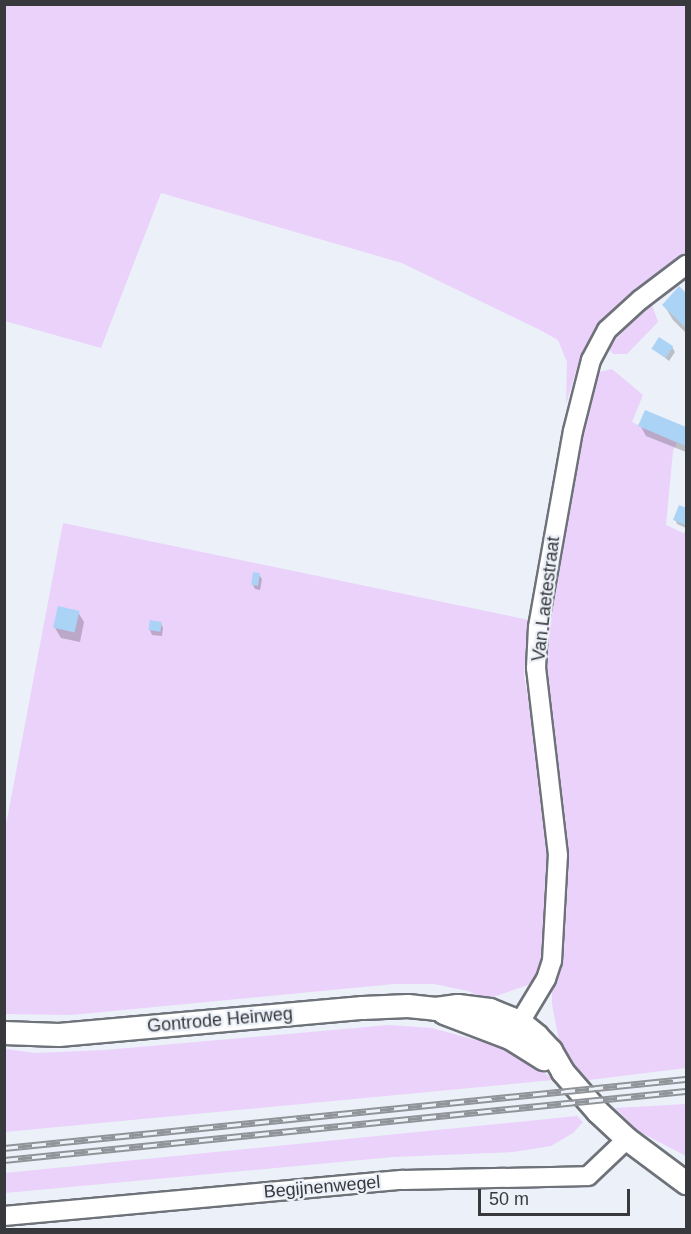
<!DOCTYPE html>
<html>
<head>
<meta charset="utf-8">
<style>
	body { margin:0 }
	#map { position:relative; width:691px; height:1234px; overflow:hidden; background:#ecf0f8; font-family:Arial,sans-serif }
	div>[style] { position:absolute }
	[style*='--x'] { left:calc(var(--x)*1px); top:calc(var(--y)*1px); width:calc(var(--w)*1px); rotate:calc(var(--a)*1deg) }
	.green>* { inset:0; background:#ead2fa }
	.shadow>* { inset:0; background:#0003 }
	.building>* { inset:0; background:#abd3f6; transform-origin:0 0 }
	.roads { filter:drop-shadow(2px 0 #6e7279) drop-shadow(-2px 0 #6e7279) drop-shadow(0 2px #6e7279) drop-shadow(0 -2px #6e7279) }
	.minor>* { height:18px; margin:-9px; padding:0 9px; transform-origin:9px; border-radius:9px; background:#fff }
	.tertiary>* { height:22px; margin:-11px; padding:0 11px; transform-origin:11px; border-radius:11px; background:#fff }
	.rail>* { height:7px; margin-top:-3.5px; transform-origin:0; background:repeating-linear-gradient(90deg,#ecf0f8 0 14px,#909398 0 28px); box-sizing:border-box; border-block:2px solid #909398 }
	span { translate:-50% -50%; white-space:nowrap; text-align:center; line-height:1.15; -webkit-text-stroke:4.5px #ecf0f8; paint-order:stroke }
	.street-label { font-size:18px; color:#38393c }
	.frame { position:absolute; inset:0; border:6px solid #38393c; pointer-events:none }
	.scale { position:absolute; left:478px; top:1189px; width:152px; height:27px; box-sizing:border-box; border:3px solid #38393c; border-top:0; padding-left:8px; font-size:18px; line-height:21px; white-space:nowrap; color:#38393c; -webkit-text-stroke:4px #ecf0f8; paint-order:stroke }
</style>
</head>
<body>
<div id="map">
	<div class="green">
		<i style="clip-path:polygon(4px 5px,686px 5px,686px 280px,652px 305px,658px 322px,627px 354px,613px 354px,608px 347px,639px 315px,626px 299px,596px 331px,581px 355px,566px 404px,567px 362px,558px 340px,538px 329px,402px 263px,161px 193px,101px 348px,5px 321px)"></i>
		<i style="clip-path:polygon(612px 369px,643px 395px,632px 422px,677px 443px,673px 451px,666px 525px,683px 533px,686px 531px,686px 1068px,581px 1081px,562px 1056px,552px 1004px,552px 983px,564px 926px,568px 864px,558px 778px,544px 698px,543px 672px,550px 606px,589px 388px,599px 372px)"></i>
		<i style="clip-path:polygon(63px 523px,529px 620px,524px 674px,548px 826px,551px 883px,547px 953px,539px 973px,528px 985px,487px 999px,468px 991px,434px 984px,394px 984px,71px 1015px,5px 1014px,5px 830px)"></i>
		<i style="clip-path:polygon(389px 1025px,432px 1028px,508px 1049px,526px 1059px,554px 1080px,5px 1132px,5px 1049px,36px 1053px,105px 1050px)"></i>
		<i style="clip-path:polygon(686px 1104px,686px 1156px,638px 1131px,615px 1108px)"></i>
		<i style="clip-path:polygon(577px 1116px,583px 1122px,573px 1133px,551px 1146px,513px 1152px,393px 1157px,5px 1193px,5px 1173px)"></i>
	</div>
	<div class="shadow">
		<i style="clip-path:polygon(679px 288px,686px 295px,686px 333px,673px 320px,664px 305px)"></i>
		<i style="clip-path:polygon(672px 347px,675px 352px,669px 361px,653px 348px)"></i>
		<i style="clip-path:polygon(646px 412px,686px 431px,686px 452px,646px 436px,640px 425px)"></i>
		<i style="clip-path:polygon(680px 507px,686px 510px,686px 528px,677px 524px,675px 519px)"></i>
		<i style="clip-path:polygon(259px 575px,262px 579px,260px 590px,255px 589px,253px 585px)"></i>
		<i style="clip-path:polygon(78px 612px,84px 622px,80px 642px,61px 638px,55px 628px)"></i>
		<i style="clip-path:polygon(161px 623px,163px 628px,162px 636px,152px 635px,150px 630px)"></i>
	</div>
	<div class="building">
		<i style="clip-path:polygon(679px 286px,686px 293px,686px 328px,662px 305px)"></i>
		<i style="left:659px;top:337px;width:17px;height:14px;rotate:33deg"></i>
		<i style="clip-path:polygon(645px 410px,686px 427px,686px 446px,638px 426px)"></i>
		<i style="clip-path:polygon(679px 505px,686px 508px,686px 525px,673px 520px)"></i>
		<i style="left:253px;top:572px;width:7px;height:13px;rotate:8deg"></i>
		<i style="left:58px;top:606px;width:22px;height:22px;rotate:13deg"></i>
		<i style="left:150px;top:620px;width:12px;height:10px;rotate:9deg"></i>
	</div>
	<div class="roads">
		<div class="minor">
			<i style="--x:514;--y:1032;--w:62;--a:-58.9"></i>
			<i style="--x:546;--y:979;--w:19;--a:-72"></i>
			<i style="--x:552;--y:961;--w:106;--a:-86.8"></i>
			<i style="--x:558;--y:855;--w:188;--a:-96.7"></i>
			<i style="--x:536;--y:668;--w:41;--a:-87.2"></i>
			<i style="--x:538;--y:627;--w:199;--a:-79.9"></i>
			<i style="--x:573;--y:431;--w:73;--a:-75.8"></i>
			<i style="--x:591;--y:360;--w:34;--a:-62"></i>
			<i style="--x:607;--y:330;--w:45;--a:-42.3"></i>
			<i style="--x:640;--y:300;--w:58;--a:-37.3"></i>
			<i style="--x:4;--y:1216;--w:401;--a:-5.2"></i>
			<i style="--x:403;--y:1180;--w:185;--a:-1.2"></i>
			<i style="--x:588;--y:1176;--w:54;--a:-43.5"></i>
		</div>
		<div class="tertiary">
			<i style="--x:444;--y:1013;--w:71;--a:20.7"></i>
			<i style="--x:510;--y:1038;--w:40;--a:32"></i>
			<i style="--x:4;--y:1033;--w:55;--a:2.1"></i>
			<i style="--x:59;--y:1035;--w:305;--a:-5.1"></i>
			<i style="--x:363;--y:1008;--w:45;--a:-2.5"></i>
			<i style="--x:408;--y:1006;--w:28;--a:6"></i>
			<i style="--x:436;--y:1009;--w:22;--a:-8"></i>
			<i style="--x:458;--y:1006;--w:32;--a:7"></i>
			<i style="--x:490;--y:1010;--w:32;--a:22"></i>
			<i style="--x:520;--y:1022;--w:22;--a:39"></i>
			<i style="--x:537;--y:1036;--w:21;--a:47"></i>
			<i style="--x:551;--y:1051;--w:24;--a:60"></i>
			<i style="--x:563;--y:1072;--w:53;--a:48.8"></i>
			<i style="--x:598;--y:1112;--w:40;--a:43"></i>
			<i style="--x:627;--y:1139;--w:74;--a:36.7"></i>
		</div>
	</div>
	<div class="rail">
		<i style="--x:4;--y:1148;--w:685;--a:-5.78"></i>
		<i style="--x:4;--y:1160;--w:685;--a:-5.78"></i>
	</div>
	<div class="street-label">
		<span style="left:546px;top:599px;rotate:-83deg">Van Laetestraat</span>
		<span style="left:220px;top:1020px;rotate:-5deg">Gontrode Heirweg</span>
		<span style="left:322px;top:1187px;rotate:-5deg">Begijnenwegel</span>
	</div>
	<div class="frame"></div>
	<div class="scale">50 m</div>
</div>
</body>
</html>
